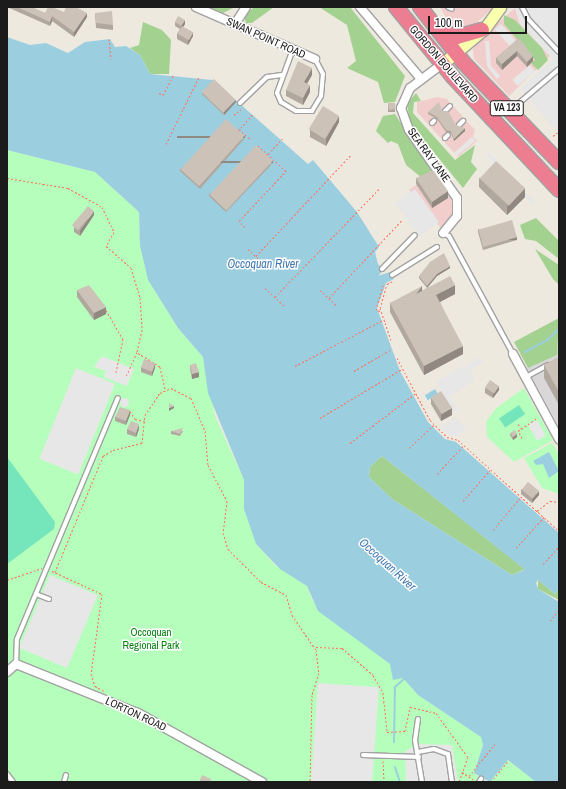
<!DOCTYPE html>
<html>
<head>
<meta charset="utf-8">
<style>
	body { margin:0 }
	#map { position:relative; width:566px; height:789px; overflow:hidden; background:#eee9df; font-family:"Archivo Narrow",sans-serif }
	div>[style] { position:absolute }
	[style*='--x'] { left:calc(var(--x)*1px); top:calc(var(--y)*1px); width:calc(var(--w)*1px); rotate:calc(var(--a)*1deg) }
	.residential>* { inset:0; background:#d9d7d7 }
	.commercial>* { inset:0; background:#f1cecc }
	.forest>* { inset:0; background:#a2d190 }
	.park>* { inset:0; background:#b6febc }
	.pitch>* { inset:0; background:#75e5bb; transform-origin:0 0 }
	.parking>* { inset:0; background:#e7e7e7; transform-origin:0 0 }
	.round { border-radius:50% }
	.water>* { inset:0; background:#9bcfe0; transform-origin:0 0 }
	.stream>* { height:2px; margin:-1px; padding:0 1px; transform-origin:1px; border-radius:1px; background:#9bcfe0 }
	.path>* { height:1px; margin-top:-0.5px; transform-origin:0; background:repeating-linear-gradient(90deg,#ff715e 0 2px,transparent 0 4px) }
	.roads { filter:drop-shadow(1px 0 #a2a2a2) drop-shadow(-1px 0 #a2a2a2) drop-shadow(0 1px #a2a2a2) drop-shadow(0 -1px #a2a2a2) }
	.lane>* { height:4px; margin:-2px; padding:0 2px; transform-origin:2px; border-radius:2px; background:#fff }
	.street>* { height:8px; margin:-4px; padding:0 4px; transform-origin:4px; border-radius:4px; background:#fff }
	.secondary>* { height:11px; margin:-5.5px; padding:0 5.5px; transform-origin:5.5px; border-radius:5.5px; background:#f9ffac }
	.highway>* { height:14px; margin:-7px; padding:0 7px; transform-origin:7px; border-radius:7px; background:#ed7e91 }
	.wall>* { inset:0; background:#b0a79e; transform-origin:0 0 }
	.shaded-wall>* { inset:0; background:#908881; transform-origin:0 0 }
	.building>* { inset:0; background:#cdc2b8; transform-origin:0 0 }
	span { translate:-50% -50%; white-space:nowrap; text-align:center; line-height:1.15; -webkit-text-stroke:3px #fff; paint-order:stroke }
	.shield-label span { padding:1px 3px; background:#fff; border:1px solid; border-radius:3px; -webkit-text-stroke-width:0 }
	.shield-label { font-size:10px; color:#1b1b1b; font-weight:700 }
	.street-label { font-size:11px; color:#1b1b1b }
	.park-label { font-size:11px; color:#027f0e }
	.water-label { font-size:12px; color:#4177b1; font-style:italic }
	.frame { position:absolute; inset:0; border:8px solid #1b1b1b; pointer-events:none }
	.scale { position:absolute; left:428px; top:16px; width:99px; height:18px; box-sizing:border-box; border:2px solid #1b1b1b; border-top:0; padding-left:5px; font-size:12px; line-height:14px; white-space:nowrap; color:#1b1b1b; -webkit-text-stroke:3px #fff; paint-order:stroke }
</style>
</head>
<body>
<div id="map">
	<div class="residential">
		<i style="clip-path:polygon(559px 347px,559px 427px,527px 368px)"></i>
	</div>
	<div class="commercial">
		<i style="clip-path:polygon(440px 7px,494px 7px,465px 33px,440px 26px,447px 20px)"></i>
		<i style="clip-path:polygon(515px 8px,520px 24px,550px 56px,509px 96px,474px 59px,473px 50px,477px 41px)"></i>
		<i style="clip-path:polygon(437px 97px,447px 99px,475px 130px,473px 137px,477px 141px,458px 157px,417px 112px,417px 102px)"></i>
		<i style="clip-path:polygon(435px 172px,456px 209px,454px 218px,441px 228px,409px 190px)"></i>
	</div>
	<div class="forest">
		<i style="clip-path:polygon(208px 7px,235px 7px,223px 13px)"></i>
		<i style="clip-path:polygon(254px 7px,274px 7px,252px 23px,246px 23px,244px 16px)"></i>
		<i style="clip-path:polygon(319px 7px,350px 7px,405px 76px,395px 102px,384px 103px,378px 82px,347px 68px,356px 61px,347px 25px)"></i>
		<i style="clip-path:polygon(504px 15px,515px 20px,542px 48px,548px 60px,538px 70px,531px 63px,535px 60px,504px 24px)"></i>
		<i style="clip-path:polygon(143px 22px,162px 30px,171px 40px,169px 74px,150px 74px,140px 55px,130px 48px,139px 45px)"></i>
		<i style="clip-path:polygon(416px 93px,421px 101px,414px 102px,413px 113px,455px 160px,475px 145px,471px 162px,477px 169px,463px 188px,410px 123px,407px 104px)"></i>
		<i style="clip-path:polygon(395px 114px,432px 172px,422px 178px,406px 165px,398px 144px,391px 141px,388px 143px,376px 131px,383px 116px)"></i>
		<i style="clip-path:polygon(536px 218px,559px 241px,559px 259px,536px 241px,525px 239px,520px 225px)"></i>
		<i style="clip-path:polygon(535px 249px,559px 265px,559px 285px,553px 279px)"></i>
		<i style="clip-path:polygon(559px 318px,557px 355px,528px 368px,514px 342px)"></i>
		<i style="clip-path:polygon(382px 456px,525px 569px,512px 575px,392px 499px,369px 477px,370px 467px)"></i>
		<i style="clip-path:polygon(538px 580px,555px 594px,559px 589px,559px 600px,538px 589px)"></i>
	</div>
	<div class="park">
		<i style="clip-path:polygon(7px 150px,95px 172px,139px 212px,140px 246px,148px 280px,178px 328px,203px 357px,215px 416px,244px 480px,256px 544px,276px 566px,307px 586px,312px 600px,390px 664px,396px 678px,403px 678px,418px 695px,482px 737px,483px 745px,474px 773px,486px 782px,7px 782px)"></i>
		<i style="clip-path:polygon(524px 388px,553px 440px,514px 462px,487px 437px,486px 422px,495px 409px)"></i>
		<i style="clip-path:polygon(552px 443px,559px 455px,559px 494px,542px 488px,524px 458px)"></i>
		<i style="clip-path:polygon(508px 760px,536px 782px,490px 782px)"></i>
	</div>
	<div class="pitch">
		<i style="left:519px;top:405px;width:11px;height:24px;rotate:56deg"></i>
		<i style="clip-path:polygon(7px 457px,55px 522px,54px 529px,7px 564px)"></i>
	</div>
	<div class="parking">
		<i style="clip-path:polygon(559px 7px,559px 134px,520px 89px,553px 59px,520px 24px,515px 8px)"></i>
		<i style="left:501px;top:24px;width:23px;height:8px;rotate:49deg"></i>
		<i style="clip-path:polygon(485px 41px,489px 41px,491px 66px,500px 76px,497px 79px,487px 66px)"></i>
		<i style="left:530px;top:65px;width:8px;height:23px;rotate:50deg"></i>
		<i style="clip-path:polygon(472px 137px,475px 141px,457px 156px,454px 153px)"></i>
		<i style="clip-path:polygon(489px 152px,536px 203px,533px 205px,486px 155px)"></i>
		<i style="left:415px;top:189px;width:41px;height:24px;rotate:54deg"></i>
		<i style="clip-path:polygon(102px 356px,134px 369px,127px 386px,104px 377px,106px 371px,94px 367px)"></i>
		<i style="clip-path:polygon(480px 357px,483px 362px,470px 370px,475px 380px,450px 396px,458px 410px,453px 412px,436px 382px)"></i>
		<i style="left:76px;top:368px;width:42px;height:98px;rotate:22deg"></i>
		<i class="round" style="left:119.5px;top:397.5px;width:9px;height:9px"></i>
		<i style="clip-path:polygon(455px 417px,466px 428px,458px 436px,448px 435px,441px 427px)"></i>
		<i style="left:537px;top:420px;width:18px;height:10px;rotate:61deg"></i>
		<i style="left:50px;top:575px;width:52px;height:79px;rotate:23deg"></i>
		<i style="left:318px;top:683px;width:61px;height:99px;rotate:4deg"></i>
		<i style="clip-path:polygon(420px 744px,452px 745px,458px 782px,406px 782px,405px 751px)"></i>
	</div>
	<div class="water">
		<i style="clip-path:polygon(evenodd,7px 37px,30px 45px,46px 43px,68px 53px,85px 42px,110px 39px,115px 47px,126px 46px,140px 55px,150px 74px,213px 80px,308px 164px,313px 160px,357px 212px,379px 247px,375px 252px,378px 264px,384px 270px,378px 276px,390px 272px,394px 279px,386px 283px,377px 308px,400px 371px,428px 422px,445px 439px,456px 442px,559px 533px,559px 589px,555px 594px,538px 580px,536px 583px,538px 589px,559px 602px,559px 782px,536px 782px,508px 760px,490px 782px,474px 773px,483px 745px,481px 737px,418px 695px,403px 678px,393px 680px,390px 664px,318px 611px,307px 586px,280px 569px,256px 544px,244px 509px,244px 480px,208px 393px,203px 357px,178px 328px,148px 280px,140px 246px,139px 212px,95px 172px,7px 150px,7px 37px,382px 456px,524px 569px,524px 570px,512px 575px,392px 499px,369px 477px,370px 467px,382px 456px)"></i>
		<i style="left:435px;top:389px;width:6px;height:12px;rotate:59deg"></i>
		<i style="clip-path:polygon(549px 452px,559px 471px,549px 478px,543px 464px,536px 465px,533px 461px)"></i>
	</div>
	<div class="stream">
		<i style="--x:525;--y:352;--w:24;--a:-28"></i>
		<i style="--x:546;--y:341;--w:18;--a:-43"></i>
		<i style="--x:394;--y:742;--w:55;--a:-89"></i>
		<i style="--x:395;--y:687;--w:13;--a:-42"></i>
		<i style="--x:395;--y:767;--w:16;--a:72"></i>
	</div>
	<div class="path">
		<i style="--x:109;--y:39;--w:20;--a:84"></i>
		<i style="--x:159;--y:93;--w:4;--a:27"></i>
		<i style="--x:163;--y:95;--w:24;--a:-62"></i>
		<i style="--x:234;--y:115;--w:9;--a:-41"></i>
		<i style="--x:239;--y:129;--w:15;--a:42"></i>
		<i style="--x:238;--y:131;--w:23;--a:-49"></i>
		<i style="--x:553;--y:136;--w:6;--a:-39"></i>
		<i style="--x:166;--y:144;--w:75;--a:-63.8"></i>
		<i style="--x:268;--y:154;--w:21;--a:-47"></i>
		<i style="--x:7;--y:178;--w:62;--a:9.3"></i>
		<i style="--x:68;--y:188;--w:39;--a:29"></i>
		<i style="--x:102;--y:207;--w:28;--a:64"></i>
		<i style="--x:114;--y:232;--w:16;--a:120"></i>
		<i style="--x:106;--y:246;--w:33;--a:41"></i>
		<i style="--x:131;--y:268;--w:31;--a:73"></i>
		<i style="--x:140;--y:298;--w:32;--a:86"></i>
		<i style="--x:142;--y:330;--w:23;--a:103"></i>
		<i style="--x:137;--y:352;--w:27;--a:114"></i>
		<i style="--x:245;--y:227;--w:8;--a:-135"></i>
		<i style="--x:239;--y:221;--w:69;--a:-46.8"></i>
		<i style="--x:286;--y:171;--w:40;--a:-138"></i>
		<i style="--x:248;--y:249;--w:22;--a:43"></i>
		<i style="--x:256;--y:256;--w:139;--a:-46.8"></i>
		<i style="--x:265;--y:288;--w:26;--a:43"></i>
		<i style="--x:320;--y:290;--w:23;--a:43"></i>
		<i style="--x:275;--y:297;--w:150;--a:-46.1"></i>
		<i style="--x:329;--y:298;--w:108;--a:-46.9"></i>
		<i style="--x:106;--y:310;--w:34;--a:60"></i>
		<i style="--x:123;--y:339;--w:34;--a:102"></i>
		<i style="--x:380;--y:311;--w:4;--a:-166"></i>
		<i style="--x:376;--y:310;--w:26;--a:-74"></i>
		<i style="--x:391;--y:340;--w:34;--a:-109"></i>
		<i style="--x:380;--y:308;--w:25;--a:-74"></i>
		<i style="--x:387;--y:284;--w:7;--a:-27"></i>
		<i style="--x:138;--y:353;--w:26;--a:32"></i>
		<i style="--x:160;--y:367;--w:23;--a:77"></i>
		<i style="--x:397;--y:358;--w:70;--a:62"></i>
		<i style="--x:430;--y:420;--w:24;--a:45"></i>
		<i style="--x:447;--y:437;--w:11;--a:15"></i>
		<i style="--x:458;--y:440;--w:136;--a:42"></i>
		<i style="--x:295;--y:366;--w:99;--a:-27.6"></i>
		<i style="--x:354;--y:371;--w:44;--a:-30.1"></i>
		<i style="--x:130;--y:411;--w:9;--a:58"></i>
		<i style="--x:135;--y:419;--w:10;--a:11"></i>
		<i style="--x:320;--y:418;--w:96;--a:-30.9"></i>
		<i style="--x:518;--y:424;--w:5;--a:53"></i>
		<i style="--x:522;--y:438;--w:8;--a:-120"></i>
		<i style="--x:518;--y:431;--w:22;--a:-34"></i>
		<i style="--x:350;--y:443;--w:83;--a:-37.1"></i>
		<i style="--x:409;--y:448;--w:34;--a:-43"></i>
		<i style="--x:437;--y:474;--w:40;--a:-47"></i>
		<i style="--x:463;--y:501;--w:41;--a:-48.9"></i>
		<i style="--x:537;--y:511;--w:16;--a:-38"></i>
		<i style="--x:550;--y:501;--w:9;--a:6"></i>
		<i style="--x:493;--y:530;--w:43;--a:-49.7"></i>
		<i style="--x:516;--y:548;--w:42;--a:-47.9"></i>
		<i style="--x:543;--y:564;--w:23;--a:-47"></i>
		<i style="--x:52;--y:571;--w:55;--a:24.7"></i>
		<i style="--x:102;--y:594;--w:81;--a:97.8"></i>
		<i style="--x:91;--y:674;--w:13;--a:72"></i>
		<i style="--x:95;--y:686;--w:10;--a:29"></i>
		<i style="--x:55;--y:572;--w:126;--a:-67.5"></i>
		<i style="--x:103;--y:456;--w:12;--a:-31"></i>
		<i style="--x:113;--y:450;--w:30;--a:-14"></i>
		<i style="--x:142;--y:443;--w:28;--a:-84"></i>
		<i style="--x:145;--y:415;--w:27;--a:-56"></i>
		<i style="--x:160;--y:393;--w:12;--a:-24"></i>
		<i style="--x:171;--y:388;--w:22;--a:27"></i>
		<i style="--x:191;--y:398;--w:36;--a:67"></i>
		<i style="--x:205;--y:431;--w:34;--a:85"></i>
		<i style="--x:208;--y:465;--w:41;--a:62.2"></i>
		<i style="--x:227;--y:501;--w:32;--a:97"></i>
		<i style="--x:223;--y:533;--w:17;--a:73"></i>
		<i style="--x:228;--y:549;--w:47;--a:45"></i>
		<i style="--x:261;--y:582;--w:28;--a:27"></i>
		<i style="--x:286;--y:595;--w:21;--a:73"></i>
		<i style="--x:292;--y:615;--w:42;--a:55.6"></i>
		<i style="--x:316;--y:650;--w:23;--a:83"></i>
		<i style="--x:319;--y:673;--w:23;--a:108"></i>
		<i style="--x:312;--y:695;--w:87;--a:91.3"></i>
		<i style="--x:7;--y:580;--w:37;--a:-19"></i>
		<i style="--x:550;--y:621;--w:14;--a:-51"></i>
		<i style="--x:316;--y:647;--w:26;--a:2"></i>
		<i style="--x:342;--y:648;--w:41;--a:41.1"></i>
		<i style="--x:373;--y:675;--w:21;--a:61"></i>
		<i style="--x:383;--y:693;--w:39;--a:84"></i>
		<i style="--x:387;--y:732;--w:18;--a:-3"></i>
		<i style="--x:405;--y:731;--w:25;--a:-78"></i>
		<i style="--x:410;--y:707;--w:27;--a:13"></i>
		<i style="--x:436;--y:713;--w:54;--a:54"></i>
		<i style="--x:468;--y:757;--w:27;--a:110"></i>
		<i style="--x:383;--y:761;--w:21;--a:87"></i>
		<i style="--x:462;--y:772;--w:14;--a:34"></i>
		<i style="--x:469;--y:776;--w:41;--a:-50.9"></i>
		<i style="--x:491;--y:782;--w:26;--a:-51"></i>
	</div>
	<div class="roads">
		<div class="lane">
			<i style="--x:448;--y:7;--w:4;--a:27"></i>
			<i style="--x:522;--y:7;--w:13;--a:63"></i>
			<i style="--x:528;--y:19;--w:45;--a:46.8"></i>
			<i style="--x:293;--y:49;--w:47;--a:110"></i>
			<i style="--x:277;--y:93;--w:10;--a:66"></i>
			<i style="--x:281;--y:102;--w:17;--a:31"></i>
			<i style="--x:296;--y:111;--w:16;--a:0"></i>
			<i style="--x:312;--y:111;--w:17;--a:-59"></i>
			<i style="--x:321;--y:96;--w:22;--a:-85"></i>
			<i style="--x:323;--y:74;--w:17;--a:-118"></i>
			<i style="--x:240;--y:103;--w:37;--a:-44"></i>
			<i style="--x:267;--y:77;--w:15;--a:-8"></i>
			<i style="--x:512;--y:109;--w:62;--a:-40.4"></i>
			<i style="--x:445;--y:111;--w:7;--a:-45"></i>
			<i style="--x:432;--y:123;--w:3;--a:-45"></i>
			<i style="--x:459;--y:125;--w:6;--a:-45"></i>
			<i style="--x:445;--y:138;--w:4;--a:-45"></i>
			<i style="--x:443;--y:233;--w:7;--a:27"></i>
			<i style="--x:449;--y:236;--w:134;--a:61.5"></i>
			<i style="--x:382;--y:269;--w:47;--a:-45.9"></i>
			<i style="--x:392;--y:275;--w:53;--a:-31.9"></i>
			<i style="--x:526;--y:377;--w:25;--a:-29"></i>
			<i style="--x:36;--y:594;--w:14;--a:21"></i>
			<i style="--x:16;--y:664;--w:25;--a:-88"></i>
			<i style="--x:17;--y:639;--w:261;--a:-67.3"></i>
			<i style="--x:418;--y:719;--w:21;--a:98"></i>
			<i style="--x:415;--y:740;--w:43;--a:80.5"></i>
			<i style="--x:418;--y:752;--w:16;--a:-11"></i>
			<i style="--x:434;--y:749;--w:15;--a:20"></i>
			<i style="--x:448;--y:754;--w:28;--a:82"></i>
			<i style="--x:363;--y:755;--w:56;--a:2"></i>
			<i style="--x:7;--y:774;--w:10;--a:53"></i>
			<i style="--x:64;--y:782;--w:7;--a:-74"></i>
			<i style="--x:479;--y:782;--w:4;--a:-56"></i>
		</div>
		<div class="street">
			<i style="--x:196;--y:7;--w:130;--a:23.6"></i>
			<i style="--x:360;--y:7;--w:94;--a:49.7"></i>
			<i style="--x:235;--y:24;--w:20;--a:-57"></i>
			<i style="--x:442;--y:64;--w:40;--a:143"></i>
			<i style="--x:410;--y:88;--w:22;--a:114"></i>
			<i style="--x:401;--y:108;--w:23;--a:70"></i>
			<i style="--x:409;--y:130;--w:83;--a:54.8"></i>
			<i style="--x:457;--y:198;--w:18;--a:90"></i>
			<i style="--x:457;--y:216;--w:22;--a:129"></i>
			<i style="--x:513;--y:354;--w:97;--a:61.6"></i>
			<i style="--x:7;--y:672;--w:12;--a:-42"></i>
			<i style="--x:16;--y:664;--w:131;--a:21.9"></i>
			<i style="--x:138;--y:713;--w:142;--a:29.1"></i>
		</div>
		<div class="secondary">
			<i style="--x:442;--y:64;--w:56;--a:-39.9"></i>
			<i style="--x:485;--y:28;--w:26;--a:-54"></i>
		</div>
		<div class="highway">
			<i style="--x:396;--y:7;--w:90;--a:50.8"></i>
			<i style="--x:453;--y:77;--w:155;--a:46.8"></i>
			<i style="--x:420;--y:7;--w:70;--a:52"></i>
			<i style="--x:463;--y:62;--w:139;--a:46.2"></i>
			<i style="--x:439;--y:30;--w:19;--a:21"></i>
			<i style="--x:457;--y:37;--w:26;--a:-16"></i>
		</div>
	</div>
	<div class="wall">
		<i style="clip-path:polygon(7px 7px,33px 7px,33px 8px,45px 13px,64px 12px,87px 17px,74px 37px,52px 21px,50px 26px)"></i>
		<i style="clip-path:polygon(95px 13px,113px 25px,113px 30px,96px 28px)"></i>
		<i style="clip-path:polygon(175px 22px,185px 24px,183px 27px,193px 36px,188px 45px,177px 39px,177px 34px,180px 29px,175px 26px)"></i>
		<i style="clip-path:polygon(519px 38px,533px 61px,527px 67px,517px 56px,502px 70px,496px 63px,496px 58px)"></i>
		<i style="clip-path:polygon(312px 75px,307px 83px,310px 92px,303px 105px,286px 96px,286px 90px)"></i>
		<i style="clip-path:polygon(202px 92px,236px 102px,224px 115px,202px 94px)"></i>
		<i style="left:388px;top:103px;width:7px;height:9px"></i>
		<i style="clip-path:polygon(442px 111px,456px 125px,465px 131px,454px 141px,451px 133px,446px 132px,437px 119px,428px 114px,428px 112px)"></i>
		<i style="clip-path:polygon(339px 122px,326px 146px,310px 137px,310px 130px)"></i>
		<i style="clip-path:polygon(245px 138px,200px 189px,180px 171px,180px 169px)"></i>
		<i style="clip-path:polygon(273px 163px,226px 212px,209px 196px,209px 194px)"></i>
		<i style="clip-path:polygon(416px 178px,448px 198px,432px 208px,416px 184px)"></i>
		<i style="clip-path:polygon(479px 178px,525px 197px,507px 215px,479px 187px)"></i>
		<i style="clip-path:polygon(94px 215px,80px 236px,74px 232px,74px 227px)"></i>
		<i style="clip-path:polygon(478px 229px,517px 240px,483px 250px,478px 232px)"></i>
		<i style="clip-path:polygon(450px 268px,437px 276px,427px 288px,455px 294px,440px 302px,463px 354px,424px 375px,390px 312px,390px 303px,422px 291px,427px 288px,419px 278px,419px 276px)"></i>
		<i style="clip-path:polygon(77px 290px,106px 314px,94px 320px,77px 297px)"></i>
		<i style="clip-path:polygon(559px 357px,559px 405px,544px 378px,544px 365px)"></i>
		<i style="clip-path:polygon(190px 365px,199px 377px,192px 379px,190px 369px)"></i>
		<i style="clip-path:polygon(141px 367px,155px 368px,152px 376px,141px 372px)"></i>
		<i style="clip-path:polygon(485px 388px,499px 390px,493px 398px,485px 393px)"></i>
		<i style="clip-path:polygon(431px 397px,452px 415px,441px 421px,431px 404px)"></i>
		<i style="clip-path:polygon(130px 415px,126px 425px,115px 421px,115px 417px)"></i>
		<i style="clip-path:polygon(127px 429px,139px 429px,136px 437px,127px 434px)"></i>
		<i style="clip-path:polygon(171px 431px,183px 431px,180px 436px,171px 434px)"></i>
		<i style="clip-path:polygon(510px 433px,517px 437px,513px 440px,510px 435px)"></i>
		<i style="clip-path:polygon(521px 489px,539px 495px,532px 503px,521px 494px)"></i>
	</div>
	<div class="shaded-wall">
		<i style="clip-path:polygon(87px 13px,87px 17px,74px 37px,74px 32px)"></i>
		<i style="clip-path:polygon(52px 16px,52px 21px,50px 26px,50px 22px)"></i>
		<i style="clip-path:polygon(185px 20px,185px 24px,181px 30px,181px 26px)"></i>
		<i style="clip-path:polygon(193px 32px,193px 36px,188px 45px,188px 40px)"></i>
		<i style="clip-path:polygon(517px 51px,517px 56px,502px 70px,502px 64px)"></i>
		<i style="clip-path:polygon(533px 56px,533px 61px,527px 67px,527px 62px)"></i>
		<i style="clip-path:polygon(312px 68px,312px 75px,304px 89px,304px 82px)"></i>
		<i style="clip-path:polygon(310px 85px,310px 92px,303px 105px,303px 98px)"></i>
		<i style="clip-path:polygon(236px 100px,236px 102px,224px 115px,224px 112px)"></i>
		<i style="clip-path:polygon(339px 116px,339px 122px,326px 146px,326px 139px)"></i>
		<i style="clip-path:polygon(465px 128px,465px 131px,454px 141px,454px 139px)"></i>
		<i style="left:245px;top:136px;width:2px;height:68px;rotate:90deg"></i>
		<i style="left:273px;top:161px;width:2px;height:68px;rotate:90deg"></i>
		<i style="clip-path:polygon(525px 188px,525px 197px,507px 215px,507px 206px)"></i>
		<i style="clip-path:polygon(448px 191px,448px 198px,432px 208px,432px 202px)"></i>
		<i style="clip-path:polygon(94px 211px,94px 215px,80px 236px,80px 231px)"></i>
		<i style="left:517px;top:237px;width:3px;height:35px;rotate:90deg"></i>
		<i style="clip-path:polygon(450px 266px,450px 268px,437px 276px,427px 288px,427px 286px,437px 274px)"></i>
		<i style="clip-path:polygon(455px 285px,455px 294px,436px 304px,436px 295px)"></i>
		<i style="clip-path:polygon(422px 286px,422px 295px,416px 294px)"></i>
		<i style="clip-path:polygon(106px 307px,106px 314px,94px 320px,94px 313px)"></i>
		<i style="clip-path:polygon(463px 346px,463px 354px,424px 375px,424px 366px)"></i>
		<i style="clip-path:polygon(155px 363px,155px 368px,152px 376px,152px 372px)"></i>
		<i style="clip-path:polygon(199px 372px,199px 377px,192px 379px,192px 374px)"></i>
		<i style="clip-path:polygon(499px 386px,499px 390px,493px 398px,493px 394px)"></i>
		<i style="clip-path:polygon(174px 406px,174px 408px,169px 411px,169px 408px)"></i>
		<i style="clip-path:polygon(452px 408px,452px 415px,441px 421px,441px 414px)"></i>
		<i style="clip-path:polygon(130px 410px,130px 415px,126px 425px,126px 421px)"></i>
		<i style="clip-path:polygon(139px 424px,139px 429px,136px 437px,136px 433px)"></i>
		<i style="clip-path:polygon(517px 434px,517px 437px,513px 440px,513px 437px)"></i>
		<i style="clip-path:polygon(539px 491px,539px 495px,532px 503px,532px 499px)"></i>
	</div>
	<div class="building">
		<i style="clip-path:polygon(17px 7px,32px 7px,45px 13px,48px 7px,52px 7px,64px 12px,66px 7px,76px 7px,87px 13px,74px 32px,52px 16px,50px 22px)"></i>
		<i style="clip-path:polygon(112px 11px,113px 25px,96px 23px,95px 13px)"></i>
		<i style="clip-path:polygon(178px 16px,185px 20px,181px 26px,175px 22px)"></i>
		<i style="left:182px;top:26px;width:13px;height:9px;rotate:29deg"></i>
		<i style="clip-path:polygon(519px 38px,533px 56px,527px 62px,517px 51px,502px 64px,496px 58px)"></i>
		<i style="clip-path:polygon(298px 61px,312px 68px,304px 82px,310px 85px,303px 98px,286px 90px)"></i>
		<i style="left:214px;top:79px;width:30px;height:18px;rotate:44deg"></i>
		<i style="clip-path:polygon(439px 102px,442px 111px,448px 111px,456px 125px,465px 128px,454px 139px,451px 131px,446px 130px,437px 117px,428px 112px)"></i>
		<i style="clip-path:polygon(388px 103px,395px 103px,396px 109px,389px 110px)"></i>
		<i style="left:323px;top:106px;width:19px;height:27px;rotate:32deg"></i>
		<i style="left:226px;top:119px;width:25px;height:68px;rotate:42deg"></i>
		<i style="left:256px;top:145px;width:23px;height:68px;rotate:43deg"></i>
		<i style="left:496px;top:161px;width:40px;height:24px;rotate:43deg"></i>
		<i style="clip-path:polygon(433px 170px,448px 191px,432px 202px,416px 178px)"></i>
		<i style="left:88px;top:206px;width:8px;height:25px;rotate:40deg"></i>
		<i style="left:512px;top:220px;width:18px;height:35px;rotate:74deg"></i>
		<i style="clip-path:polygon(444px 253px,450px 266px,437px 274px,427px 286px,419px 276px,430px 262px)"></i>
		<i style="clip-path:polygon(450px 276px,455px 285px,436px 295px,463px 346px,424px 366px,390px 303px,422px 286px,416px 294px)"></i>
		<i style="clip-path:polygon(89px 285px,106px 307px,94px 313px,77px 290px)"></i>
		<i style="clip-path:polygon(559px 357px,559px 392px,544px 365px)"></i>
		<i style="left:144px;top:359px;width:12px;height:9px;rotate:20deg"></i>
		<i style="clip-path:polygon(196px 363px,199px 372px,192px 374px,190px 365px)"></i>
		<i style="left:490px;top:380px;width:11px;height:9px;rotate:34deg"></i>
		<i style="left:441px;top:391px;width:20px;height:12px;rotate:57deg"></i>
		<i style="clip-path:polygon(169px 403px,174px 406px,169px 408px)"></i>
		<i style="clip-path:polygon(120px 407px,130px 410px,126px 421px,115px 417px)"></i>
		<i style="clip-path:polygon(131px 421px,139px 424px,136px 433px,127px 429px)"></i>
		<i style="clip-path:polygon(183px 428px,180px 434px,171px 431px)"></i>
		<i style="clip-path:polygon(515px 430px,517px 434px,513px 437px,510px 433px)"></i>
		<i style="left:528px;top:482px;width:14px;height:10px;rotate:39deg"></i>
		<i style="clip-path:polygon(202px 775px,211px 779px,210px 782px,199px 782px)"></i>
	</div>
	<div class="shield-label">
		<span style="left:507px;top:108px">VA 123</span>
	</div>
	<div class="street-label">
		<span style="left:266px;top:38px;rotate:24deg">SWAN POINT ROAD</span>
		<span style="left:444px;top:64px;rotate:49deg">GORDON BOULEVARD</span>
		<span style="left:429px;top:155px;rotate:54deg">SEA RAY LANE</span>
		<span style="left:136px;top:714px;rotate:25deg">LORTON ROAD</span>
	</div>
	<div class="park-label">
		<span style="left:151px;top:639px">Occoquan<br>Regional Park</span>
	</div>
	<div class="water-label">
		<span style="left:263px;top:265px">Occoquan River</span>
		<span style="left:387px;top:565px;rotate:42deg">Occoquan River</span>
	</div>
	<div class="frame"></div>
	<div class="scale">100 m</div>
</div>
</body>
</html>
